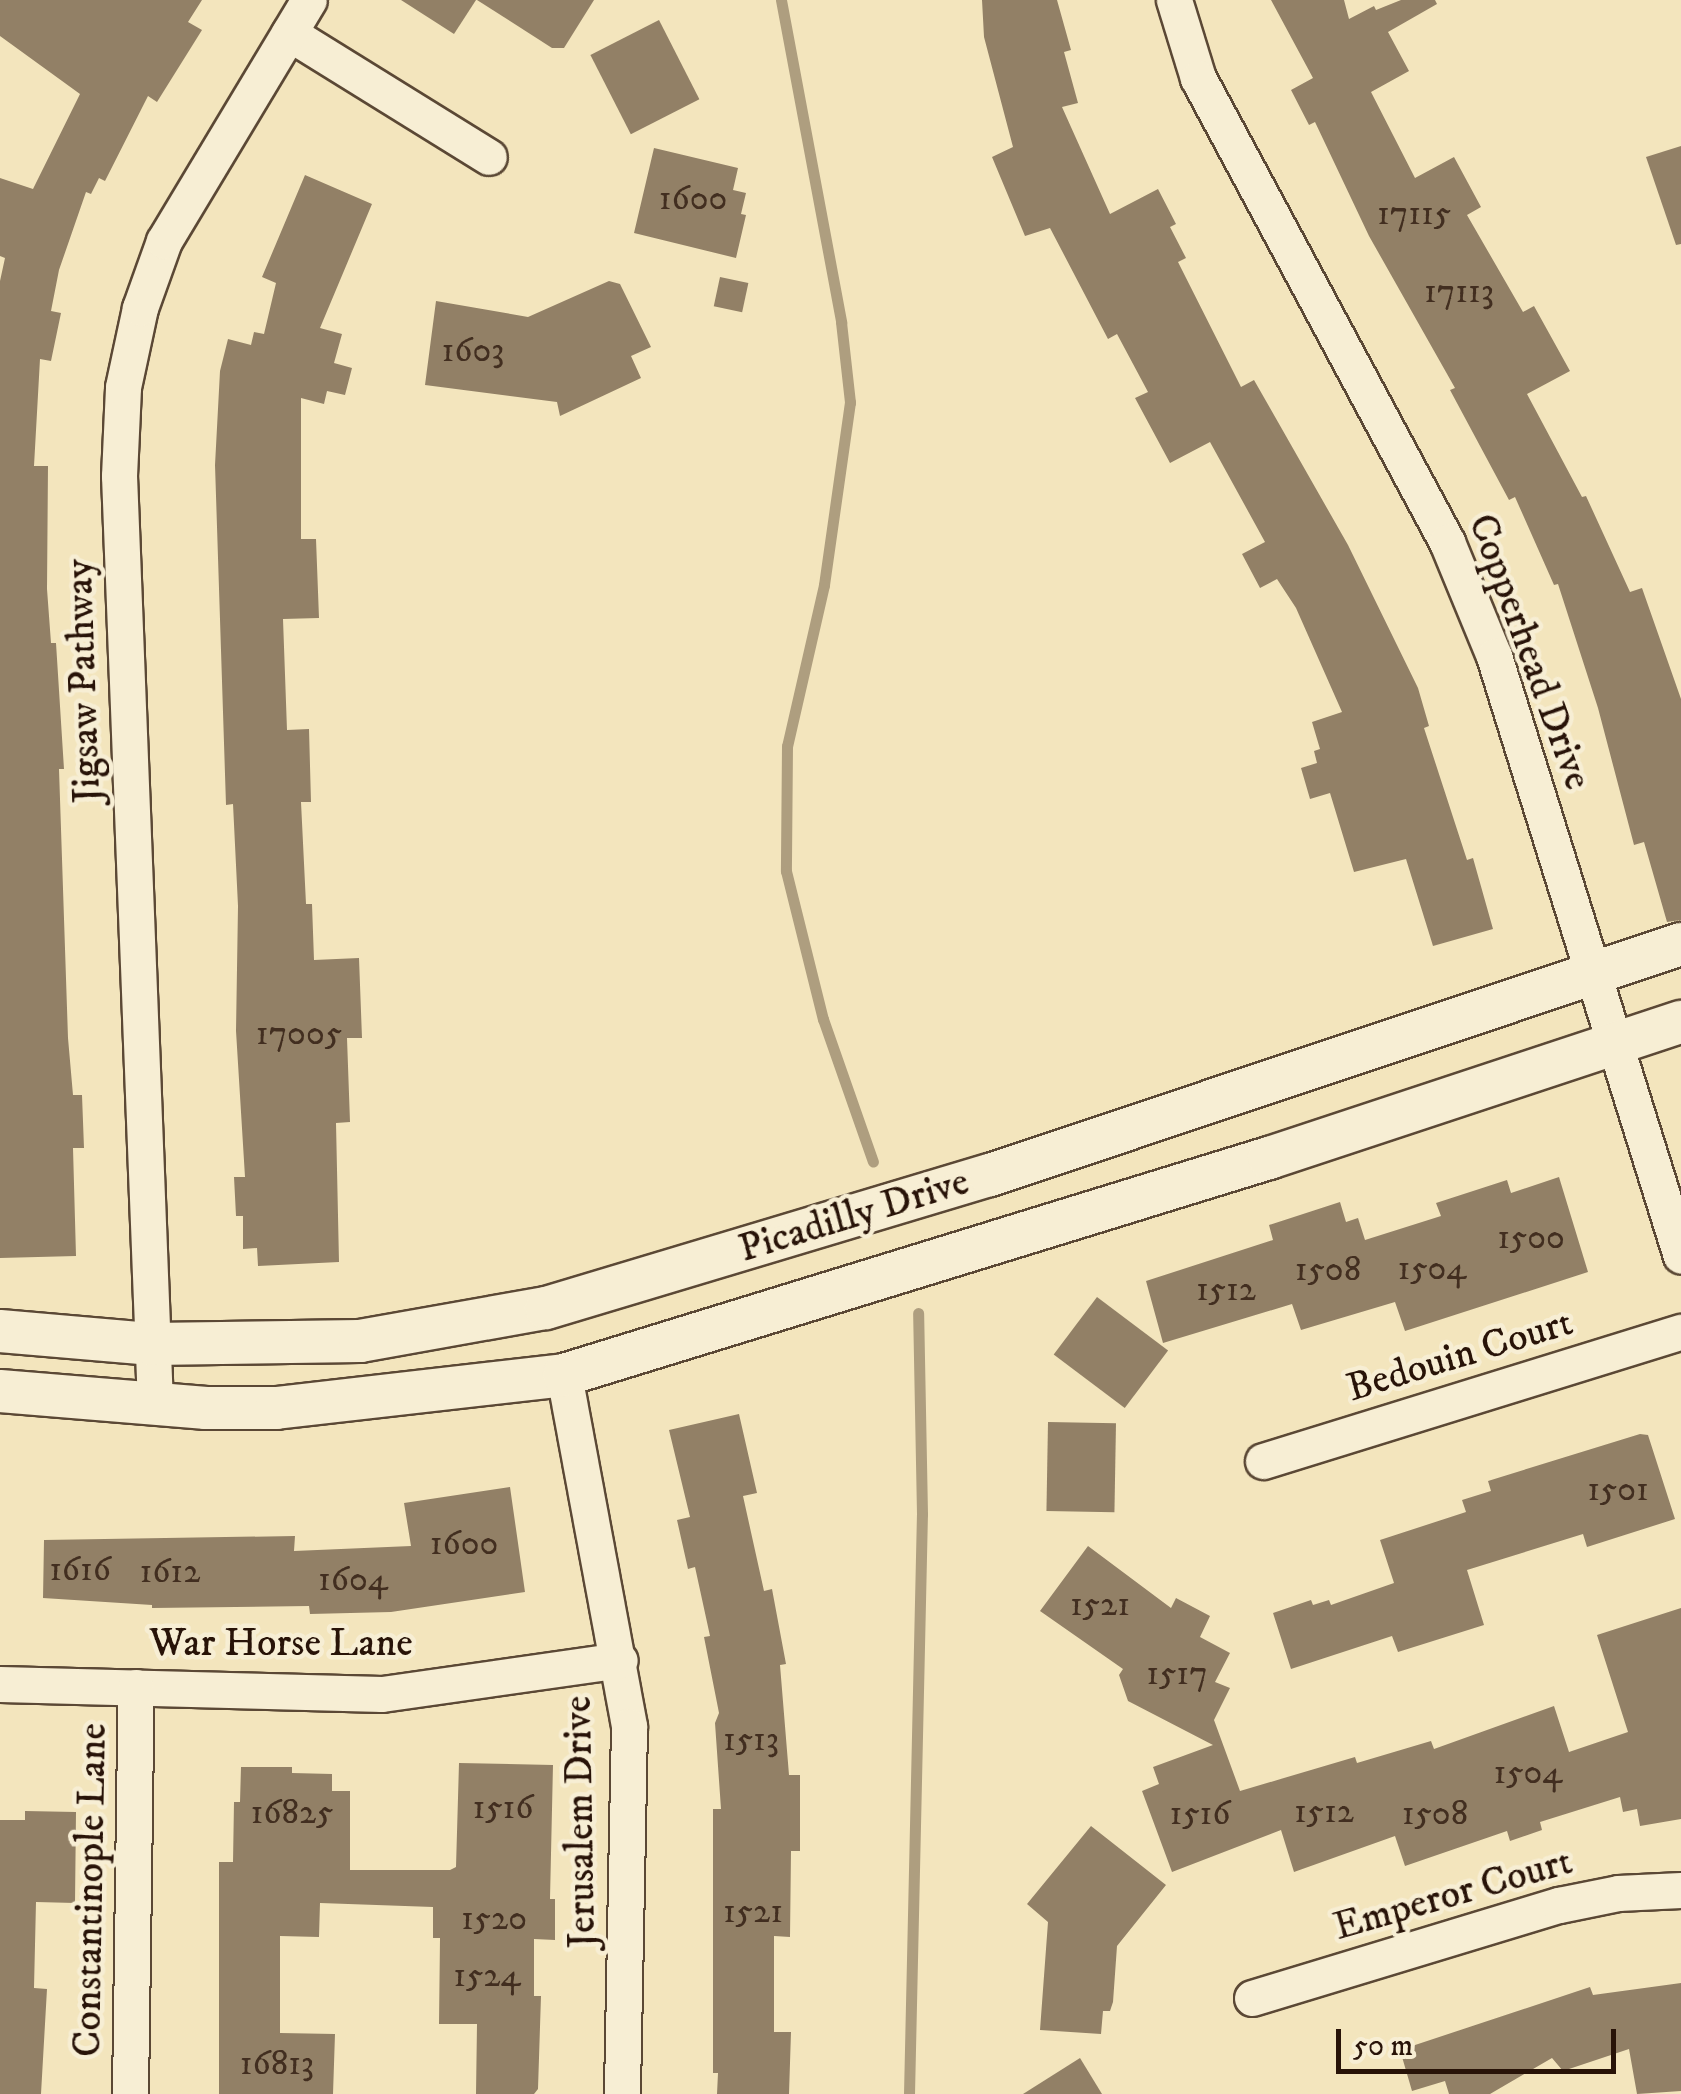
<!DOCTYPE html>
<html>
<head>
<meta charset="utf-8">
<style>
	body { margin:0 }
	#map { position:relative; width:1681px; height:2094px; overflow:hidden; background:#f3e5bd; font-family:"IM FELL DW Pica",serif }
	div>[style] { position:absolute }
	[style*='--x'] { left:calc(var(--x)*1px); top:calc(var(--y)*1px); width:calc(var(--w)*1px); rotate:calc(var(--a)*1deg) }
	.stream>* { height:11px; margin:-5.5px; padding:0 5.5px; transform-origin:5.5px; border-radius:5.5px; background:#ae9e7f }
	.building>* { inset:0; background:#928066; transform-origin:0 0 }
	.roads { filter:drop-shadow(2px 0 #5b4835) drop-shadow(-2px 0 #5b4835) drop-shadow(0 2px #5b4835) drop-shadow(0 -2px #5b4835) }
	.minor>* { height:35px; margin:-17.5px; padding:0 17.5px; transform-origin:17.5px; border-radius:17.5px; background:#f7eed4 }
	.tertiary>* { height:42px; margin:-21px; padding:0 21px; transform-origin:21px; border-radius:21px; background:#f7eed4 }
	span { translate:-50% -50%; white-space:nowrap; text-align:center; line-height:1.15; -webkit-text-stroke:9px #f7eed4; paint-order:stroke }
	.number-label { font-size:35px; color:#422e20 }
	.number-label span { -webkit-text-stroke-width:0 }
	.street-label { font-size:40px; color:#281308 }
	.scale { position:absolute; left:1336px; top:2029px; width:280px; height:45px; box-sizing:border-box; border:5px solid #281308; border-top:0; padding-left:12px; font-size:30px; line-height:35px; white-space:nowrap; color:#281308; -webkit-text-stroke:8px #f7eed4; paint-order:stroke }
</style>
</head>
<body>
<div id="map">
	<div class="stream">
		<i style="--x:781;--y:0;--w:328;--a:79.4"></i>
		<i style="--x:841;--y:322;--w:81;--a:83.6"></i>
		<i style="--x:850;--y:402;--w:185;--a:98.1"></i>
		<i style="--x:824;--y:585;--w:165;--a:102.9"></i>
		<i style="--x:787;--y:746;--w:125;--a:90.5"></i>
		<i style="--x:786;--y:871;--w:153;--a:76"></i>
		<i style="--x:823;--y:1019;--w:151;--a:70.7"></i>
		<i style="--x:909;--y:2094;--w:580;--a:-88.72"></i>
		<i style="--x:922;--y:1514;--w:201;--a:-91.1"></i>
	</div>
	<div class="building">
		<i style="clip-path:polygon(0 0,202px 0,188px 22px,202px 30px,157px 102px,148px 96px,105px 181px,99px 178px,91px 194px,86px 192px,59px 270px,51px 311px,61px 313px,51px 361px,40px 359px,34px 466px,48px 466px,47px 589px,51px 643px,56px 643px,64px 769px,59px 769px,68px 1038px,73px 1095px,82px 1095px,84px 1148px,73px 1148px,76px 1256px,0 1258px,0 281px,5px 258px,0 256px,0 178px,33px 189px,80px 94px,0 36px)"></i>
		<i style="clip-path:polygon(401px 0,476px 0,454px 34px)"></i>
		<i style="clip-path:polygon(477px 0,594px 0,564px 48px,552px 48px)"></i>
		<i style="clip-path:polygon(982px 0,1057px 0,1071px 50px,1064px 52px,1078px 103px,1062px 107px,1110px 214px,1158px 189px,1176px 224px,1170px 227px,1186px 258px,1178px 262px,1241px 387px,1254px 380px,1348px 545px,1418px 688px,1429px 726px,1424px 728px,1467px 860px,1473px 858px,1493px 929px,1433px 946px,1406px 859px,1354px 872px,1330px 793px,1310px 799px,1301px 768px,1317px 763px,1314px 751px,1320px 749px,1312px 722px,1342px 712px,1296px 608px,1277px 579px,1260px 588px,1242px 554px,1265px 542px,1210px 442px,1170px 463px,1135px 398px,1148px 392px,1117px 334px,1108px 339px,1050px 228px,1025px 236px,992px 157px,1013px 147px,984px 37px)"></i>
		<i style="clip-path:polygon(1271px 0,1344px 0,1349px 19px,1374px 6px,1376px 10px,1401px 0,1435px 0,1437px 4px,1388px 32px,1409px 71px,1371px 92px,1415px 178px,1454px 157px,1481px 207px,1467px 215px,1523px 312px,1534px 306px,1570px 371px,1527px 394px,1582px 497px,1586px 496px,1630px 592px,1642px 588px,1681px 699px,1681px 920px,1667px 922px,1644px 842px,1634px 845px,1598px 708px,1558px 584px,1554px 585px,1515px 497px,1509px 500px,1450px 390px,1455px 388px,1369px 236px,1315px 122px,1309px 125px,1291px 90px,1313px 78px)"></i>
		<i style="left:659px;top:20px;width:89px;height:77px;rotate:63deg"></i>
		<i style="clip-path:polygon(1681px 146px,1681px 244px,1676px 245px,1646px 157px)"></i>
		<i style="clip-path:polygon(654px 148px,738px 168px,733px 190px,746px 193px,741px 214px,746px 215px,736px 258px,634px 233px)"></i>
		<i style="clip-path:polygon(305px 175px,372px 204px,320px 328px,342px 334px,334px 363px,352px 368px,345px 395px,327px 391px,324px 404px,301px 398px,301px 539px,316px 539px,319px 618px,283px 619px,287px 730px,309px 729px,311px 802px,301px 802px,306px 904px,312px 904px,314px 960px,359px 958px,362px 1038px,347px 1038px,350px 1122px,336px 1123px,339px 1262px,258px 1266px,257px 1248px,243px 1249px,243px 1216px,236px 1216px,234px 1177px,245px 1177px,236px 1031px,238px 906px,233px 804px,226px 805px,215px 465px,220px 371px,228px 339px,251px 345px,254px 332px,264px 334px,276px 283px,262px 277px)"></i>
		<i style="left:720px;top:277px;width:29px;height:30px;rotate:12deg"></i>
		<i style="clip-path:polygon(609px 281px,620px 284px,651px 347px,631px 356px,641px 378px,560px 416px,557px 402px,425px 385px,436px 301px,528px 317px)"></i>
		<i style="clip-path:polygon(1559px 1177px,1588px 1272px,1405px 1331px,1395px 1302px,1301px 1330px,1292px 1304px,1163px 1343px,1146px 1281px,1273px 1240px,1269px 1225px,1340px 1202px,1346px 1222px,1358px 1218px,1365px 1240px,1441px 1216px,1436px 1203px,1507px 1180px,1511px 1193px)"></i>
		<i style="left:1097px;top:1297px;width:89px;height:72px;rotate:37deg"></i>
		<i style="clip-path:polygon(739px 1414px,757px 1493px,743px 1496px,764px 1591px,772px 1589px,786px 1664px,780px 1665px,789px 1775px,800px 1775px,800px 1851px,791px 1851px,790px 1937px,774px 1936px,774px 2032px,791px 2032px,789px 2094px,717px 2094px,718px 2073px,713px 2073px,713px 1809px,721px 1809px,715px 1723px,719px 1713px,704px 1637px,710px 1636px,695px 1567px,688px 1569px,677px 1520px,690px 1517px,669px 1430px)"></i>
		<i style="left:1048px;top:1422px;width:68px;height:89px;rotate:1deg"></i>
		<i style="clip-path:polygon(1640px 1434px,1648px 1435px,1675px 1519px,1587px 1547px,1583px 1534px,1467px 1570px,1484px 1625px,1398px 1652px,1392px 1636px,1291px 1669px,1273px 1613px,1311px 1600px,1313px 1605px,1329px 1600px,1331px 1605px,1394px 1583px,1380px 1540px,1466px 1512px,1462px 1500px,1491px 1491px,1488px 1481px)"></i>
		<i style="clip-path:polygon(510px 1487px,525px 1592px,391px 1612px,310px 1614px,309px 1606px,152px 1608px,152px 1605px,43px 1598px,44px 1540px,295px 1536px,294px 1551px,411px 1546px,404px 1503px)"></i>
		<i style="clip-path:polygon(1088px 1546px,1171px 1608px,1176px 1598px,1210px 1616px,1200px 1637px,1230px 1653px,1215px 1682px,1230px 1688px,1214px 1720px,1240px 1791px,1355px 1757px,1357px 1763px,1431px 1741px,1434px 1749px,1554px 1706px,1569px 1752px,1628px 1732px,1597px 1635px,1681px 1608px,1681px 1819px,1640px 1826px,1637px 1809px,1623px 1812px,1620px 1797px,1540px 1822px,1542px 1830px,1510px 1841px,1507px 1831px,1405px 1866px,1395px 1836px,1294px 1872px,1281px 1830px,1172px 1872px,1142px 1791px,1159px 1784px,1153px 1767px,1213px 1745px,1128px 1701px,1119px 1675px,1123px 1669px,1040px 1611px)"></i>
		<i style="clip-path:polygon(459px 1763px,553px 1765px,550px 1899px,555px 1899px,555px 1940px,534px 1939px,534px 1996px,541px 1996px,538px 2089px,534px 2094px,476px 2094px,477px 2024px,439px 2024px,440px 1938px,433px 1938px,433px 1907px,320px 1903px,319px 1937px,280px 1936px,280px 2033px,335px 2034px,333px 2094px,219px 2094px,219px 1862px,233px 1862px,234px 1802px,240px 1802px,241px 1767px,292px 1767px,292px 1773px,332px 1774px,332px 1791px,350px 1791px,350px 1870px,450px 1870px,456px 1867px)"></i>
		<i style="clip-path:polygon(25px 1811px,76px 1812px,75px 1903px,36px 1902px,34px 1988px,47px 1989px,41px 2094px,0 2094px,0 1820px,25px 1820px)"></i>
		<i style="clip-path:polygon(1091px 1826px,1166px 1885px,1117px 1946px,1113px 2002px,1110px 2011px,1103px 2011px,1101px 2034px,1040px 2030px,1048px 1922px,1027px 1904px)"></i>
		<i style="clip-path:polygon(1681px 1983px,1681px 2091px,1637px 2094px,1629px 2049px,1563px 2071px,1552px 2058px,1490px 2094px,1449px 2094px,1445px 2081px,1412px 2091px,1400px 2050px,1590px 1987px,1593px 1995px)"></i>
		<i style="clip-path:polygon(1080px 2058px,1102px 2094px,1023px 2094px)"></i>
	</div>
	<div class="roads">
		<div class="minor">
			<i style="--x:1174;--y:0;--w:82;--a:72.9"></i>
			<i style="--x:1198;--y:78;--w:527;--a:61.78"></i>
			<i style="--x:1447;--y:542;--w:123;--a:67.6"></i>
			<i style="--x:1494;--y:656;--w:628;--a:72.69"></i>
			<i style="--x:289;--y:33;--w:235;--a:31.8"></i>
			<i style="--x:564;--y:1375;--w:357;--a:79.5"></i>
			<i style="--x:629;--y:1726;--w:368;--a:91.1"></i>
			<i style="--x:155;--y:1404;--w:929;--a:-92.22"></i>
			<i style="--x:119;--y:476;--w:89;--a:-87.4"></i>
			<i style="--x:123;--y:387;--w:81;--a:-77.9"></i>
			<i style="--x:140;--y:308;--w:71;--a:-70.3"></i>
			<i style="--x:164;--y:241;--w:281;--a:-59"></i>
			<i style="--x:1263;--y:1461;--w:437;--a:-17.2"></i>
			<i style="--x:0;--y:1684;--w:382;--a:1.5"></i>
			<i style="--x:382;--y:1694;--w:240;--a:-8.1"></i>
			<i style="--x:1252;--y:1998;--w:321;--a:-16.9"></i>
			<i style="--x:1559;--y:1905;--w:60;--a:-11.5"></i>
			<i style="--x:1618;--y:1893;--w:63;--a:-2.7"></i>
			<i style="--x:130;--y:2094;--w:407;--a:-89.2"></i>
		</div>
		<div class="tertiary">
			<i style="--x:0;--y:1331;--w:153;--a:4.9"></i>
			<i style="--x:152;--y:1344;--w:208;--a:-0.8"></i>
			<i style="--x:360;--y:1341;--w:189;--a:-10.1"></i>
			<i style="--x:546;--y:1308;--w:463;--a:-16.7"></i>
			<i style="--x:990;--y:1175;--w:729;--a:-18.48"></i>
			<i style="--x:0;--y:1391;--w:207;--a:4.7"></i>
			<i style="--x:206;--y:1408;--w:70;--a:0"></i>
			<i style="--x:276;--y:1408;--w:290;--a:-6.5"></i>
			<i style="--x:564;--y:1375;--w:738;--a:-17.11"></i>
			<i style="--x:1269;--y:1158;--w:434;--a:-18.3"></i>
		</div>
	</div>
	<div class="number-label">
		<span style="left:693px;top:199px">1600</span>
		<span style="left:1414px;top:214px">17115</span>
		<span style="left:1459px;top:292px">17113</span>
		<span style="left:473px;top:351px">1603</span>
		<span style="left:299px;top:1034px">17005</span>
		<span style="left:1531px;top:1238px">1500</span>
		<span style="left:1432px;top:1269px">1504</span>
		<span style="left:1328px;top:1270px">1508</span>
		<span style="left:1226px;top:1290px">1512</span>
		<span style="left:1618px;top:1490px">1501</span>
		<span style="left:464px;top:1544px">1600</span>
		<span style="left:80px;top:1570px">1616</span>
		<span style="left:170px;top:1572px">1612</span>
		<span style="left:353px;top:1580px">1604</span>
		<span style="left:1100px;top:1605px">1521</span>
		<span style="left:1177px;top:1674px">1517</span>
		<span style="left:751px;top:1740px">1513</span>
		<span style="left:1528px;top:1773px">1504</span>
		<span style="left:503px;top:1808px">1516</span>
		<span style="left:1324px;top:1812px">1512</span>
		<span style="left:292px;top:1813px">16825</span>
		<span style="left:1200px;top:1814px">1516</span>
		<span style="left:1435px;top:1814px">1508</span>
		<span style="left:753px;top:1912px">1521</span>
		<span style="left:494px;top:1919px">1520</span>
		<span style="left:487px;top:1976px">1524</span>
		<span style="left:277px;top:2064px">16813</span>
	</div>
	<div class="street-label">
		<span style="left:1529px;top:652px;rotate:70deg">Copperhead Drive</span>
		<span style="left:84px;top:681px;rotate:-92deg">Jigsaw Pathway</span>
		<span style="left:854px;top:1216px;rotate:-17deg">Picadilly Drive</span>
		<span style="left:1460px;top:1356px;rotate:-17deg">Bedouin Court</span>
		<span style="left:281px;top:1644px">War Horse Lane</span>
		<span style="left:581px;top:1822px;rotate:-91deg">Jerusalem Drive</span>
		<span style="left:91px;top:1890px;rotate:-89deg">Constantinople Lane</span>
		<span style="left:1453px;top:1895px;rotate:-16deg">Emperor Court</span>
	</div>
	<div class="scale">50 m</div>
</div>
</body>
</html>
